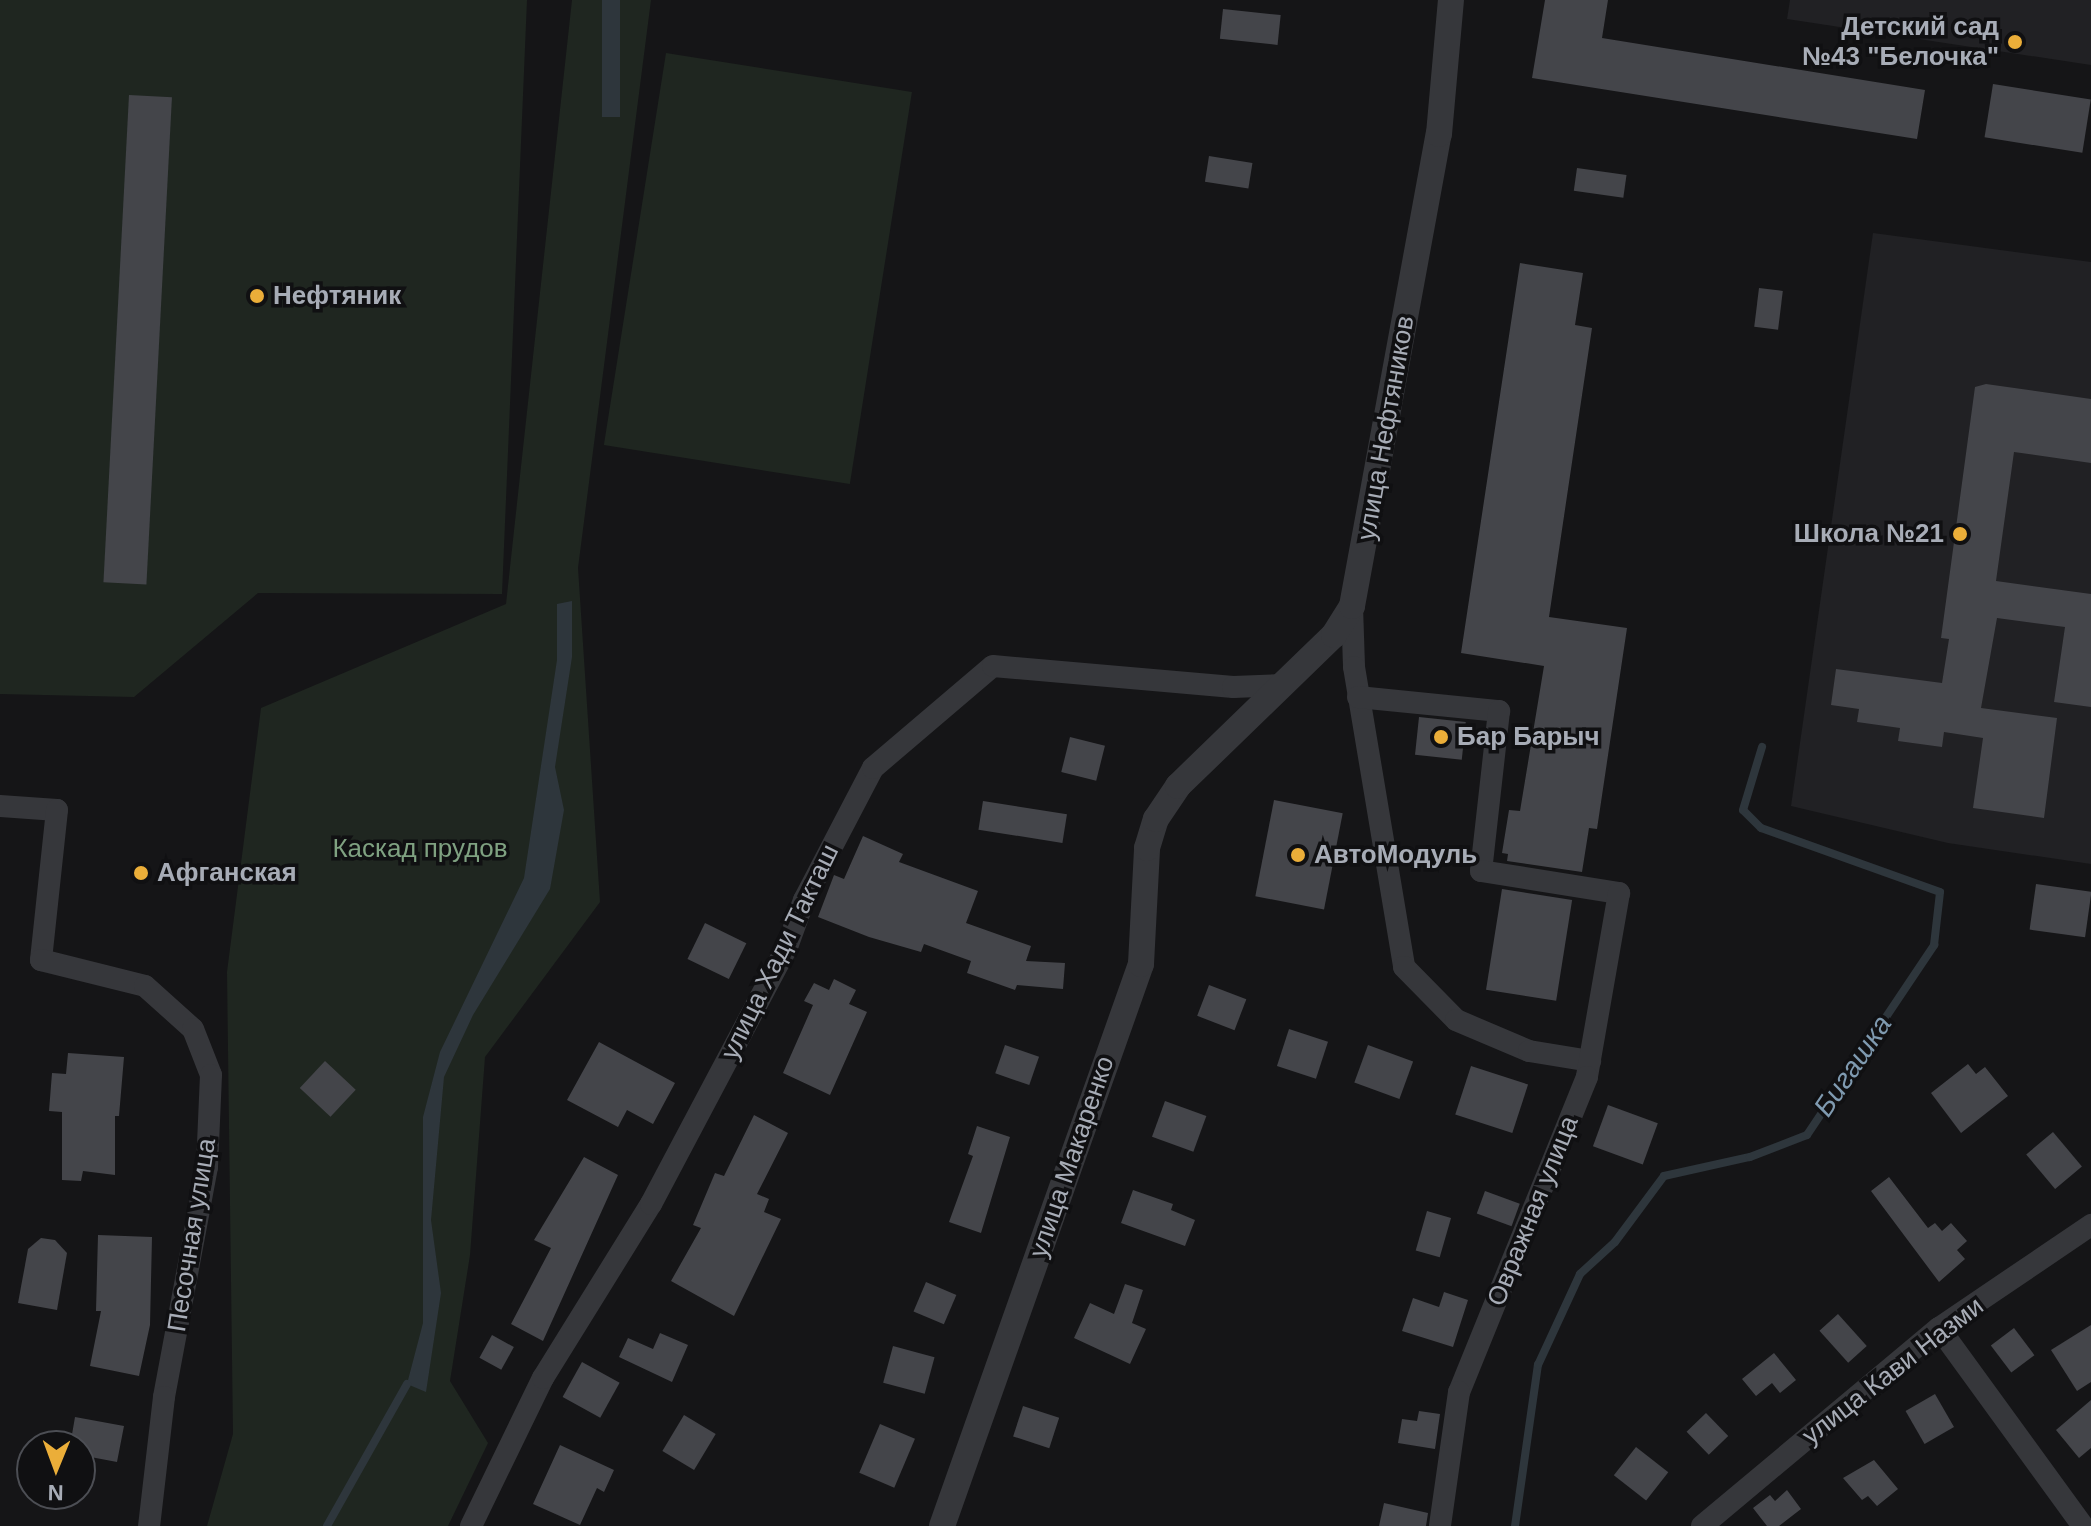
<!DOCTYPE html>
<html>
<head>
<meta charset="utf-8">
<style>
	body { margin:0 }
	#map { position:relative; width:2091px; height:1526px; overflow:hidden; background:#151517; font-family:Helvetica,sans-serif }
	div>[style] { position:absolute }
	[style*='--x'] { left:calc(var(--x)*1px); top:calc(var(--y)*1px); width:calc(var(--w)*1px); rotate:calc(var(--a)*1deg) }
	.built>* { inset:0; background:#212124 }
	.green>* { inset:0; background:#1f2620; transform-origin:0 0 }
	.water>* { inset:0; background:#2e363c; transform-origin:0 0 }
	.stream>* { height:8px; margin:-4px; padding:0 4px; transform-origin:4px; border-radius:4px; background:#2e363c }
	.building>* { inset:0; background:#44454a; transform-origin:0 0 }
	.minor>* { height:22px; margin:-11px; padding:0 11px; transform-origin:11px; border-radius:11px; background:#36373b }
	.tertiary>* { height:26px; margin:-13px; padding:0 13px; transform-origin:13px; border-radius:13px; background:#36373b }
	.dots>* { width:22px; height:22px; translate:-50% -50%; box-sizing:border-box; border:4px solid #101012; border-radius:50% }
	span { translate:-50% -50%; white-space:nowrap; text-align:center; line-height:1.15; -webkit-text-stroke:7px #101012; paint-order:stroke }
	.poi-label { font-size:26px; color:#a7acb6; font-weight:700 }
	.right { translate:-100% -50%; text-align:right }
	.left { translate:0 -50%; text-align:left }
	.street-label { font-size:26px; color:#a7acb6 }
	.park-label { font-size:26px; color:#7fa181 }
	.water-label { font-size:28px; color:#7f9ab0; font-style:italic }
	.north { position:absolute; left:16px; top:1430px; width:80px; height:80px; box-sizing:border-box; background:#101012; border:2px solid #4c4e54; border-radius:50%; rotate:181deg; font-size:22px; font-weight:700; line-height:32px; text-align:center; color:#a7acb6 }
	.north::after { content:''; display:block; margin:auto; width:28px; height:36px; background:#ebae39; clip-path:polygon(50% 0,100% 100%,50% 72%,0 100%) }
</style>
</head>
<body>
<div id="map">
	<div class="built">
		<i style="clip-path:polygon(1790px 0,2091px 0,2091px 65px,1787px 19px)"></i>
		<i style="clip-path:polygon(1873px 233px,2091px 262px,2091px 864px,1948px 843px,1791px 806px)"></i>
	</div>
	<div class="green">
		<i style="clip-path:polygon(0 0,527px 0,502px 594px,258px 593px,134px 697px,0 694px)"></i>
		<i style="clip-path:polygon(572px 0,651px 0,578px 568px,600px 902px,485px 1057px,470px 1255px,450px 1381px,488px 1443px,448px 1526px,207px 1526px,233px 1434px,227px 972px,261px 708px,506px 604px)"></i>
		<i style="left:666px;top:53px;width:249px;height:397px;rotate:9deg"></i>
	</div>
	<div class="water">
		<i style="left:602px;top:0;width:18px;height:117px"></i>
		<i style="clip-path:polygon(572px 601px,572px 657px,555px 767px,564px 810px,550px 889px,473px 1015px,444px 1077px,431px 1220px,441px 1293px,426px 1392px,407px 1384px,423px 1323px,423px 1117px,440px 1052px,524px 878px,557px 660px,557px 604px)"></i>
	</div>
	<div class="stream">
		<i style="--x:327;--y:1526;--w:163;--a:-60.6"></i>
		<i style="--x:1515;--y:1526;--w:163;--a:-81.9"></i>
		<i style="--x:1538;--y:1365;--w:100;--a:-65.2"></i>
		<i style="--x:1580;--y:1274;--w:47;--a:-42.4"></i>
		<i style="--x:1615;--y:1242;--w:82;--a:-53.4"></i>
		<i style="--x:1664;--y:1176;--w:88;--a:-12.5"></i>
		<i style="--x:1750;--y:1157;--w:61;--a:-21.1"></i>
		<i style="--x:1807;--y:1135;--w:229;--a:-56.2"></i>
		<i style="--x:1934;--y:945;--w:53;--a:-83.5"></i>
		<i style="--x:1940;--y:892;--w:190;--a:-160.3"></i>
		<i style="--x:1761;--y:828;--w:25;--a:-135"></i>
		<i style="--x:1743;--y:810;--w:66;--a:-73.2"></i>
	</div>
	<div class="building">
		<i style="clip-path:polygon(1545px 0,1608px 0,1602px 38px,1925px 90px,1917px 139px,1532px 78px)"></i>
		<i style="left:1223px;top:9px;width:58px;height:30px;rotate:6deg"></i>
		<i style="left:1993px;top:84px;width:99px;height:54px;rotate:9deg"></i>
		<i style="left:129px;top:95px;width:43px;height:488px;rotate:3deg"></i>
		<i style="left:1209px;top:156px;width:44px;height:26px;rotate:9deg"></i>
		<i style="left:1577px;top:168px;width:50px;height:23px;rotate:8deg"></i>
		<i style="clip-path:polygon(1520px 263px,1583px 273px,1575px 325px,1592px 328px,1549px 617px,1627px 628px,1597px 829px,1589px 828px,1582px 872px,1507px 861px,1508px 854px,1502px 853px,1509px 810px,1520px 811px,1544px 666px,1461px 653px)"></i>
		<i style="left:1759px;top:288px;width:24px;height:39px;rotate:7deg"></i>
		<i style="clip-path:polygon(1986px 384px,2091px 399px,2091px 463px,2014px 452px,1996px 581px,2091px 594px,2091px 707px,2054px 702px,2065px 627px,1997px 618px,1981px 708px,2057px 718px,2044px 818px,1973px 808px,1983px 738px,1944px 732px,1942px 747px,1898px 741px,1900px 728px,1857px 722px,1859px 709px,1831px 705px,1836px 669px,1942px 683px,1949px 639px,1941px 638px,1975px 387px)"></i>
		<i style="left:1419px;top:717px;width:47px;height:38px;rotate:6deg"></i>
		<i style="left:1070px;top:737px;width:36px;height:36px;rotate:14deg"></i>
		<i style="left:1274px;top:800px;width:70px;height:98px;rotate:11deg"></i>
		<i style="left:983px;top:801px;width:85px;height:29px;rotate:9deg"></i>
		<i style="clip-path:polygon(863px 836px,903px 854px,899px 862px,978px 891px,966px 923px,1031px 946px,1026px 961px,1065px 963px,1063px 989px,1017px 985px,1015px 990px,967px 973px,971px 961px,924px 944px,921px 952px,869px 937px,818px 917px,834px 875px,844px 879px)"></i>
		<i style="left:2036px;top:884px;width:56px;height:46px;rotate:8deg"></i>
		<i style="left:1502px;top:889px;width:71px;height:102px;rotate:9deg"></i>
		<i style="left:705px;top:923px;width:46px;height:40px;rotate:26deg"></i>
		<i style="clip-path:polygon(834px 979px,856px 990px,849px 1004px,867px 1012px,830px 1095px,783px 1073px,813px 1005px,804px 1001px,814px 983px,829px 990px)"></i>
		<i style="left:1209px;top:985px;width:40px;height:33px;rotate:21deg"></i>
		<i style="left:1289px;top:1029px;width:41px;height:39px;rotate:18deg"></i>
		<i style="clip-path:polygon(599px 1042px,675px 1083px,653px 1124px,627px 1110px,618px 1127px,567px 1100px)"></i>
		<i style="left:1005px;top:1045px;width:36px;height:30px;rotate:19deg"></i>
		<i style="left:1368px;top:1045px;width:48px;height:40px;rotate:20deg"></i>
		<i style="clip-path:polygon(68px 1053px,124px 1057px,119px 1116px,115px 1116px,115px 1175px,83px 1171px,81px 1181px,62px 1180px,62px 1112px,49px 1111px,52px 1073px,66px 1074px)"></i>
		<i style="left:325px;top:1061px;width:42px;height:37px;rotate:43deg"></i>
		<i style="clip-path:polygon(1968px 1064px,1976px 1074px,1985px 1067px,2008px 1096px,1961px 1133px,1931px 1093px)"></i>
		<i style="left:1471px;top:1066px;width:60px;height:51px;rotate:18deg"></i>
		<i style="left:1165px;top:1101px;width:44px;height:38px;rotate:20deg"></i>
		<i style="left:1608px;top:1105px;width:53px;height:44px;rotate:20deg"></i>
		<i style="clip-path:polygon(754px 1115px,788px 1133px,757px 1194px,769px 1199px,764px 1212px,781px 1219px,734px 1316px,671px 1281px,701px 1228px,693px 1225px,715px 1173px,724px 1176px)"></i>
		<i style="clip-path:polygon(977px 1126px,1010px 1137px,981px 1233px,949px 1222px,973px 1156px,968px 1154px)"></i>
		<i style="left:2053px;top:1132px;width:45px;height:35px;rotate:50deg"></i>
		<i style="clip-path:polygon(584px 1157px,618px 1175px,543px 1341px,511px 1324px,551px 1248px,534px 1240px)"></i>
		<i style="clip-path:polygon(1889px 1177px,1928px 1228px,1935px 1223px,1942px 1231px,1951px 1223px,1967px 1241px,1957px 1250px,1965px 1259px,1939px 1282px,1871px 1191px)"></i>
		<i style="clip-path:polygon(1133px 1190px,1173px 1204px,1171px 1210px,1195px 1220px,1185px 1246px,1121px 1223px)"></i>
		<i style="left:1485px;top:1191px;width:37px;height:24px;rotate:20deg"></i>
		<i style="left:1427px;top:1211px;width:25px;height:41px;rotate:16deg"></i>
		<i style="clip-path:polygon(98px 1235px,152px 1237px,150px 1325px,139px 1376px,90px 1366px,101px 1311px,96px 1311px)"></i>
		<i style="clip-path:polygon(41px 1238px,55px 1240px,67px 1253px,57px 1310px,18px 1303px,28px 1249px)"></i>
		<i style="left:926px;top:1282px;width:33px;height:32px;rotate:23deg"></i>
		<i style="clip-path:polygon(1125px 1284px,1143px 1290px,1132px 1323px,1146px 1329px,1130px 1364px,1074px 1338px,1090px 1303px,1114px 1314px)"></i>
		<i style="clip-path:polygon(1444px 1292px,1468px 1300px,1453px 1347px,1402px 1331px,1413px 1298px,1439px 1307px)"></i>
		<i style="left:1838px;top:1314px;width:43px;height:25px;rotate:48deg"></i>
		<i style="clip-path:polygon(2091px 1325px,2091px 1382px,2077px 1391px,2051px 1350px)"></i>
		<i style="left:2014px;top:1328px;width:34px;height:29px;rotate:53deg"></i>
		<i style="clip-path:polygon(660px 1333px,688px 1345px,672px 1382px,619px 1357px,628px 1338px,653px 1349px)"></i>
		<i style="left:492px;top:1335px;width:25px;height:26px;rotate:29deg"></i>
		<i style="left:893px;top:1346px;width:43px;height:38px;rotate:15deg"></i>
		<i style="clip-path:polygon(1774px 1353px,1796px 1380px,1780px 1393px,1772px 1383px,1756px 1396px,1742px 1379px)"></i>
		<i style="left:582px;top:1362px;width:43px;height:40px;rotate:29deg"></i>
		<i style="left:1935px;top:1394px;width:38px;height:34px;rotate:60deg"></i>
		<i style="clip-path:polygon(2091px 1400px,2091px 1448px,2079px 1458px,2056px 1430px)"></i>
		<i style="left:1023px;top:1406px;width:38px;height:32px;rotate:18deg"></i>
		<i style="clip-path:polygon(1419px 1411px,1440px 1414px,1435px 1449px,1398px 1443px,1402px 1419px,1417px 1421px)"></i>
		<i style="left:1706px;top:1413px;width:32px;height:27px;rotate:46deg"></i>
		<i style="left:684px;top:1415px;width:37px;height:42px;rotate:31deg"></i>
		<i style="clip-path:polygon(75px 1417px,124px 1426px,117px 1462px,80px 1455px,80px 1446px,70px 1446px)"></i>
		<i style="left:880px;top:1424px;width:38px;height:53px;rotate:23deg"></i>
		<i style="clip-path:polygon(560px 1445px,614px 1470px,604px 1492px,597px 1488px,580px 1525px,533px 1504px)"></i>
		<i style="left:1636px;top:1447px;width:41px;height:36px;rotate:38deg"></i>
		<i style="clip-path:polygon(1874px 1460px,1898px 1489px,1877px 1506px,1868px 1496px,1862px 1500px,1843px 1478px)"></i>
		<i style="clip-path:polygon(1787px 1490px,1801px 1509px,1779px 1526px,1767px 1526px,1753px 1508px,1770px 1495px,1775px 1501px)"></i>
		<i style="clip-path:polygon(1384px 1503px,1428px 1513px,1426px 1526px,1379px 1526px)"></i>
	</div>
	<div class="minor">
		<i style="--x:1352;--y:606;--w:61;--a:88.1"></i>
		<i style="--x:1354;--y:667;--w:304;--a:80.5"></i>
		<i style="--x:1404;--y:967;--w:74;--a:45.5"></i>
		<i style="--x:1456;--y:1020;--w:79;--a:23"></i>
		<i style="--x:1529;--y:1051;--w:62;--a:9.3"></i>
		<i style="--x:1358;--y:697;--w:142;--a:5.7"></i>
		<i style="--x:1499;--y:711;--w:161;--a:96.4"></i>
		<i style="--x:1481;--y:871;--w:140;--a:9.1"></i>
		<i style="--x:1619;--y:893;--w:187;--a:99.9"></i>
		<i style="--x:1587;--y:1077;--w:340;--a:112.1"></i>
		<i style="--x:1459;--y:1392;--w:135;--a:98.1"></i>
		<i style="--x:0;--y:806;--w:57;--a:4"></i>
		<i style="--x:57;--y:810;--w:151;--a:96.1"></i>
		<i style="--x:41;--y:960;--w:107;--a:14"></i>
		<i style="--x:145;--y:986;--w:64;--a:41.9"></i>
		<i style="--x:193;--y:1029;--w:49;--a:68.6"></i>
		<i style="--x:211;--y:1075;--w:92;--a:92.5"></i>
		<i style="--x:207;--y:1167;--w:234;--a:100.6"></i>
		<i style="--x:164;--y:1397;--w:130;--a:96.6"></i>
		<i style="--x:1939;--y:1328;--w:245;--a:54"></i>
		<i style="--x:471;--y:1526;--w:165;--a:-64.1"></i>
		<i style="--x:543;--y:1378;--w:205;--a:-58.2"></i>
		<i style="--x:651;--y:1204;--w:291;--a:-62.1"></i>
		<i style="--x:787;--y:947;--w:50;--a:-70.1"></i>
		<i style="--x:804;--y:900;--w:149;--a:-62.4"></i>
		<i style="--x:873;--y:768;--w:157;--a:-40.4"></i>
		<i style="--x:993;--y:666;--w:241;--a:5"></i>
		<i style="--x:1233;--y:687;--w:49;--a:-2.3"></i>
		<i style="--x:1702;--y:1526;--w:309;--a:-39.9"></i>
		<i style="--x:1939;--y:1328;--w:184;--a:-34.1"></i>
	</div>
	<div class="tertiary">
		<i style="--x:942;--y:1526;--w:596;--a:-70.5"></i>
		<i style="--x:1141;--y:964;--w:116;--a:-87"></i>
		<i style="--x:1147;--y:848;--w:30;--a:-73"></i>
		<i style="--x:1156;--y:819;--w:40;--a:-56"></i>
		<i style="--x:1178;--y:786;--w:217;--a:-44.1"></i>
		<i style="--x:1334;--y:635;--w:34;--a:-58"></i>
		<i style="--x:1352;--y:606;--w:480;--a:-79.6"></i>
		<i style="--x:1439;--y:134;--w:135;--a:-84.9"></i>
	</div>
	<div class="dots">
		<i style="left:2015px;top:42px;background:#ebae39"></i>
		<i style="left:257px;top:296px;background:#ebae39"></i>
		<i style="left:1960px;top:534px;background:#ebae39"></i>
		<i style="left:1441px;top:737px;background:#ebae39"></i>
		<i style="left:1298px;top:855px;background:#ebae39"></i>
		<i style="left:141px;top:873px;background:#ebae39"></i>
	</div>
	<div class="poi-label">
		<span class="right" style="left:1999px;top:42px">Детский сад<br>№43 "Белочка"</span>
		<span class="left" style="left:273px;top:296px">Нефтяник</span>
		<span class="right" style="left:1944px;top:534px">Школа №21</span>
		<span class="left" style="left:1457px;top:737px">Бар Барыч</span>
		<span class="left" style="left:1314px;top:855px">АвтоМодуль</span>
		<span class="left" style="left:157px;top:873px">Афганская</span>
	</div>
	<div class="street-label">
		<span style="left:1386px;top:428px;rotate:-80deg">улица Нефтяников</span>
		<span style="left:780px;top:952px;rotate:-64deg">улица Хади Такташ</span>
		<span style="left:1072px;top:1157px;rotate:-71deg">улица Макаренко</span>
		<span style="left:1533px;top:1211px;rotate:-68deg">Овражная улица</span>
		<span style="left:192px;top:1235px;rotate:-81deg">Песочная улица</span>
		<span style="left:1893px;top:1371px;rotate:-38deg">улица Кави Назми</span>
	</div>
	<div class="park-label">
		<span style="left:420px;top:849px">Каскад прудов</span>
	</div>
	<div class="water-label">
		<span style="left:1853px;top:1066px;rotate:-56deg">Бигашка</span>
	</div>
	<div class="north">N</div>
</div>
</body>
</html>
